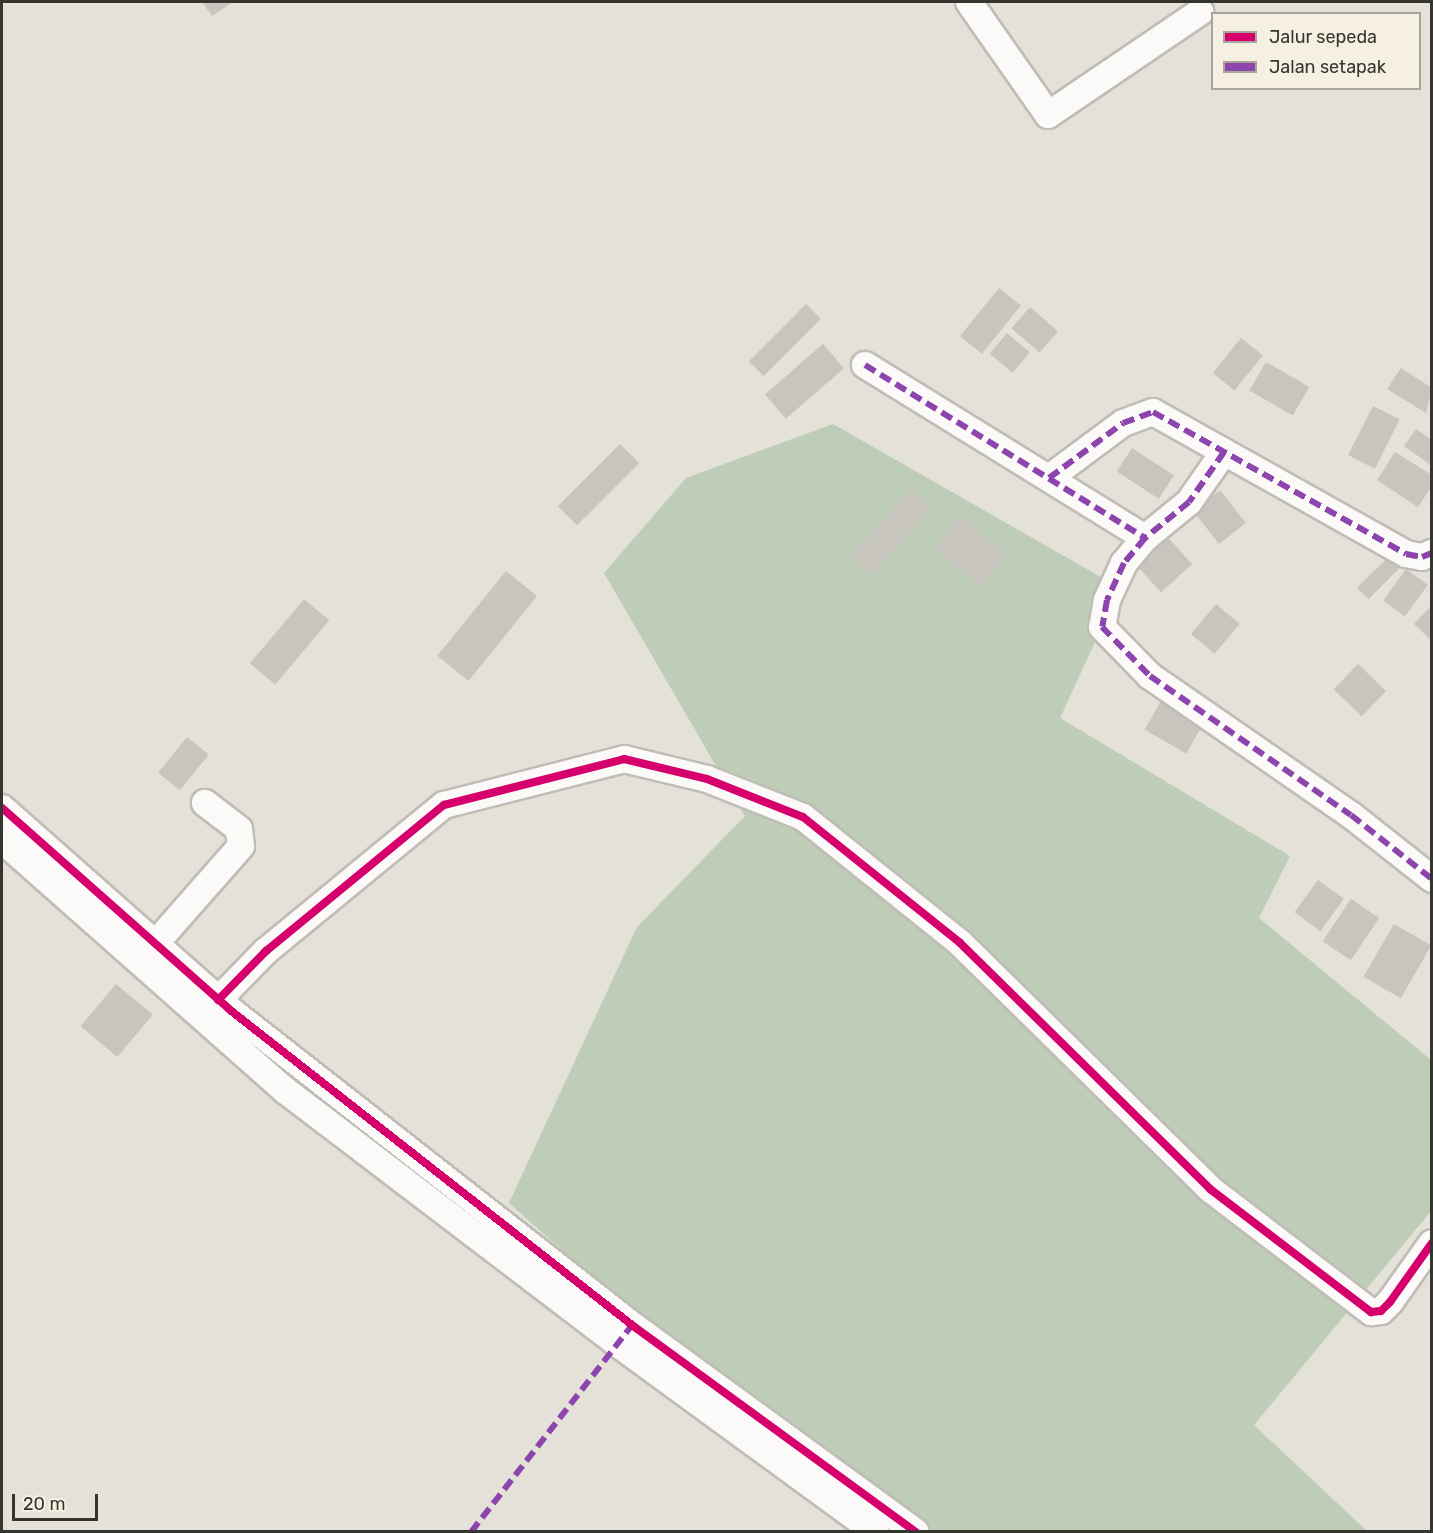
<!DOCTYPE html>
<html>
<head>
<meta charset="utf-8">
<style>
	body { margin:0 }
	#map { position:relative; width:1433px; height:1533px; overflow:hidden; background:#e4e1d9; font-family:Rubik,sans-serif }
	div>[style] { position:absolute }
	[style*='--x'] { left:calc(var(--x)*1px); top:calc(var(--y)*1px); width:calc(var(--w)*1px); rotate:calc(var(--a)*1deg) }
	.green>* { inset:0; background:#becdb7 }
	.building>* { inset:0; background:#c8c5bf; transform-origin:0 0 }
	.roads { filter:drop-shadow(2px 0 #bfbdb6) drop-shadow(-2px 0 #bfbdb6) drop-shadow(0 2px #bfbdb6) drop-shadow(0 -2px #bfbdb6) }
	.street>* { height:26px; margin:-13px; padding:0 13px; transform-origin:13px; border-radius:13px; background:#fbfaf9 }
	.quiet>* { height:6px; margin-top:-3px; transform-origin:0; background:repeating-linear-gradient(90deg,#8e44ad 0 12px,transparent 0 18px) }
	.cycleway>* { height:8px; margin:-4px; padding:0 4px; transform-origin:4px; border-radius:4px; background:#d6006c }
	span { translate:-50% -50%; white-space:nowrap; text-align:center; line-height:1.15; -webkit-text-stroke:6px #f6f0e2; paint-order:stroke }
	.frame { position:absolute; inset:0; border:3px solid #36342f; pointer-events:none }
	.legend { position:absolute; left:1211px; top:12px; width:210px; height:78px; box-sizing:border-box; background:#f6f0e2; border:2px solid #a9a59a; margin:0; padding:8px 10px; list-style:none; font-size:18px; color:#36342f }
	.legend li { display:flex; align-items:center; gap:12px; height:30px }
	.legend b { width:30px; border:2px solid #a9a59a }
	.scale { position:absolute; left:12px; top:1494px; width:86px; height:27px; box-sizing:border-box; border:3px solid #36342f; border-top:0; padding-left:8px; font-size:18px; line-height:21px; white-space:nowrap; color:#36342f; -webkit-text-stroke:4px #f6f0e2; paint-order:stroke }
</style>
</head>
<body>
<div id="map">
	<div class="green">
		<i style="clip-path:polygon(833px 424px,1120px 588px,1060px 718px,1290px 856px,1259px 918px,1431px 1060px,1431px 1211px,1254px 1425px,1367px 1531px,926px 1531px,651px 1330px,509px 1203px,637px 927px,745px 816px,604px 573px,686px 478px)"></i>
	</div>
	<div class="building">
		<i style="clip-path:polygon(202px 2px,233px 2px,212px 16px)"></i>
		<i style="left:999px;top:288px;width:28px;height:62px;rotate:39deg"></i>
		<i style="left:806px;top:304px;width:21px;height:81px;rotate:45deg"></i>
		<i style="left:1030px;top:307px;width:37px;height:28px;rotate:41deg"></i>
		<i style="left:1007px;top:333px;width:30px;height:27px;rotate:40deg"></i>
		<i style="left:1241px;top:338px;width:28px;height:45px;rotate:39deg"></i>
		<i style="left:823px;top:344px;width:32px;height:77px;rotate:49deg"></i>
		<i style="left:1266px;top:362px;width:50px;height:33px;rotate:30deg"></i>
		<i style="clip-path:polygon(1401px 368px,1432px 388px,1426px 413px,1387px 389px)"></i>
		<i style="left:1373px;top:406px;width:30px;height:55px;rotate:27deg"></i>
		<i style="clip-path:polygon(1416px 429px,1432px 440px,1432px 466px,1404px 446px)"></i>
		<i style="left:620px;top:444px;width:27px;height:88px;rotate:45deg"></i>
		<i style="left:1132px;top:448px;width:50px;height:28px;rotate:33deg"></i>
		<i style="clip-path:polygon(1395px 452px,1432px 475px,1432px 486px,1418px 507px,1377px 480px)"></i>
		<i style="left:911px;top:489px;width:28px;height:91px;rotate:42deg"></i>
		<i style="left:1220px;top:490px;width:42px;height:34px;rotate:52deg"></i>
		<i style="left:961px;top:516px;width:61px;height:41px;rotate:41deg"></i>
		<i style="left:1164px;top:533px;width:42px;height:42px;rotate:48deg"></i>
		<i style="left:1389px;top:556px;width:16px;height:45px;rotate:45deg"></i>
		<i style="left:1406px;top:569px;width:27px;height:39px;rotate:36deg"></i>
		<i style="left:506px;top:571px;width:40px;height:109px;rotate:39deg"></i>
		<i style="left:304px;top:599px;width:33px;height:84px;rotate:40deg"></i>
		<i style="left:1216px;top:604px;width:31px;height:39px;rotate:40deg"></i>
		<i style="clip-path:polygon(1432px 605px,1432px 641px,1414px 624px)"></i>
		<i style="left:1358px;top:664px;width:39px;height:35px;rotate:44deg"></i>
		<i style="left:1161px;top:701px;width:48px;height:33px;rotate:30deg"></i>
		<i style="left:187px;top:737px;width:28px;height:46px;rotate:39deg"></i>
		<i style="left:1318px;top:880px;width:32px;height:40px;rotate:36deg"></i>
		<i style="left:1351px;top:899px;width:34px;height:51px;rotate:34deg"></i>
		<i style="left:1394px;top:924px;width:43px;height:61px;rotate:30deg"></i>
		<i style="left:116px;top:984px;width:48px;height:55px;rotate:40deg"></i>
	</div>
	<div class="roads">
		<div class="street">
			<i style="--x:969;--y:2;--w:138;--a:55"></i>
			<i style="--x:1048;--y:115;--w:184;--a:-34.1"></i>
			<i style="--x:865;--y:365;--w:329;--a:31.7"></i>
			<i style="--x:1224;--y:452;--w:61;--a:125"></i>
			<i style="--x:1189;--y:502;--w:57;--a:140.7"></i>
			<i style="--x:1145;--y:538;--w:33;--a:130"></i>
			<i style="--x:1124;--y:563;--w:41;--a:114.7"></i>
			<i style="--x:1107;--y:600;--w:27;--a:100"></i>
			<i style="--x:1102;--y:627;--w:69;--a:45.6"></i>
			<i style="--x:1150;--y:676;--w:244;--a:34.7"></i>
			<i style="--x:1351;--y:815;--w:103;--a:38.3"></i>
			<i style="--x:1049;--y:478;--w:92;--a:-36.6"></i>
			<i style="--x:1123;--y:423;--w:32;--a:-20"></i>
			<i style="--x:1153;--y:412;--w:290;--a:29.3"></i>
			<i style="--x:1406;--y:554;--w:16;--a:11"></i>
			<i style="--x:1422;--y:557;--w:11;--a:-22"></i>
			<i style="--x:2;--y:808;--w:305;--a:41.5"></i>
			<i style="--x:230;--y:1010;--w:511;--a:38.08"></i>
			<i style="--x:632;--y:1325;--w:351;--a:36.1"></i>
			<i style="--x:2;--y:840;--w:379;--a:41.5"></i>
			<i style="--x:286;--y:1091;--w:414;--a:37.3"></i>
			<i style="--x:615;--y:1342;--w:323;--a:36.1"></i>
			<i style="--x:155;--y:944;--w:130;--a:-48.7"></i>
			<i style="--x:241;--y:846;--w:17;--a:-97"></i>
			<i style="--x:239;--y:829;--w:43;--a:-142.6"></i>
			<i style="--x:218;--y:1000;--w:69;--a:-45.6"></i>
			<i style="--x:266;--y:951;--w:230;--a:-39.4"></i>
			<i style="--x:444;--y:805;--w:186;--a:-14.3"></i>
			<i style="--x:624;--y:759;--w:85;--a:13.5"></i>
			<i style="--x:707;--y:779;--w:103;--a:21.6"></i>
			<i style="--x:803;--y:817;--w:201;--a:38.7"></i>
			<i style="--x:960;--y:943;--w:351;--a:44.5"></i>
			<i style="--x:1210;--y:1189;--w:203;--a:37.4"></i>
			<i style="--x:1371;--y:1312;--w:10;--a:-6"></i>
			<i style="--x:1381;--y:1311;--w:13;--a:-45"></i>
			<i style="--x:1390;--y:1302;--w:72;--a:-54.6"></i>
		</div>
	</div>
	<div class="quiet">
		<i style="--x:865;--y:365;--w:329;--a:31.7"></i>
		<i style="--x:1224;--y:452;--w:61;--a:125"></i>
		<i style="--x:1189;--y:502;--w:57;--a:140.7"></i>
		<i style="--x:1145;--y:538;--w:33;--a:130"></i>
		<i style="--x:1124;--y:563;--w:41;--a:114.7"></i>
		<i style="--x:1107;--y:600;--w:27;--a:100"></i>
		<i style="--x:1102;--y:627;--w:69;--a:45.6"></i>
		<i style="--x:1150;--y:676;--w:244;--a:34.7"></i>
		<i style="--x:1351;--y:815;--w:103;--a:38.3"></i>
		<i style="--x:1049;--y:478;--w:92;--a:-36.6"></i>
		<i style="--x:1123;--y:423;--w:32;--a:-20"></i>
		<i style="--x:1153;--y:412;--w:290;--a:29.3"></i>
		<i style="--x:1406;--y:554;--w:16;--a:11"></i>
		<i style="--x:1422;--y:557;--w:11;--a:-22"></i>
		<i style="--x:471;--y:1532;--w:262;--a:-52.1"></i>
	</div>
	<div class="cycleway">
		<i style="--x:2;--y:808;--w:305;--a:41.5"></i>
		<i style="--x:230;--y:1010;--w:511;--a:38.08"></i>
		<i style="--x:632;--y:1325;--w:351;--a:36.1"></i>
		<i style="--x:218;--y:1000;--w:69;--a:-45.6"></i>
		<i style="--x:266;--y:951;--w:230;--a:-39.4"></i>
		<i style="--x:444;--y:805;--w:186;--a:-14.3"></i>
		<i style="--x:624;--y:759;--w:85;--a:13.5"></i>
		<i style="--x:707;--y:779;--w:103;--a:21.6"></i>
		<i style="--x:803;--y:817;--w:201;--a:38.7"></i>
		<i style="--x:960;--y:943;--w:351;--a:44.5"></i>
		<i style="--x:1210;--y:1189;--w:203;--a:37.4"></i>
		<i style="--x:1371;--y:1312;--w:10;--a:-6"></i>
		<i style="--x:1381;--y:1311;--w:13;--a:-45"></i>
		<i style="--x:1390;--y:1302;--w:72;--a:-54.6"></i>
	</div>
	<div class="frame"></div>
	<ul class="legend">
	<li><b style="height:8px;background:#d6006c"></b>Jalur sepeda</li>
	<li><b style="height:8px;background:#8e44ad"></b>Jalan setapak</li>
	</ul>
	<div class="scale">20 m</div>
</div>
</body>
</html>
